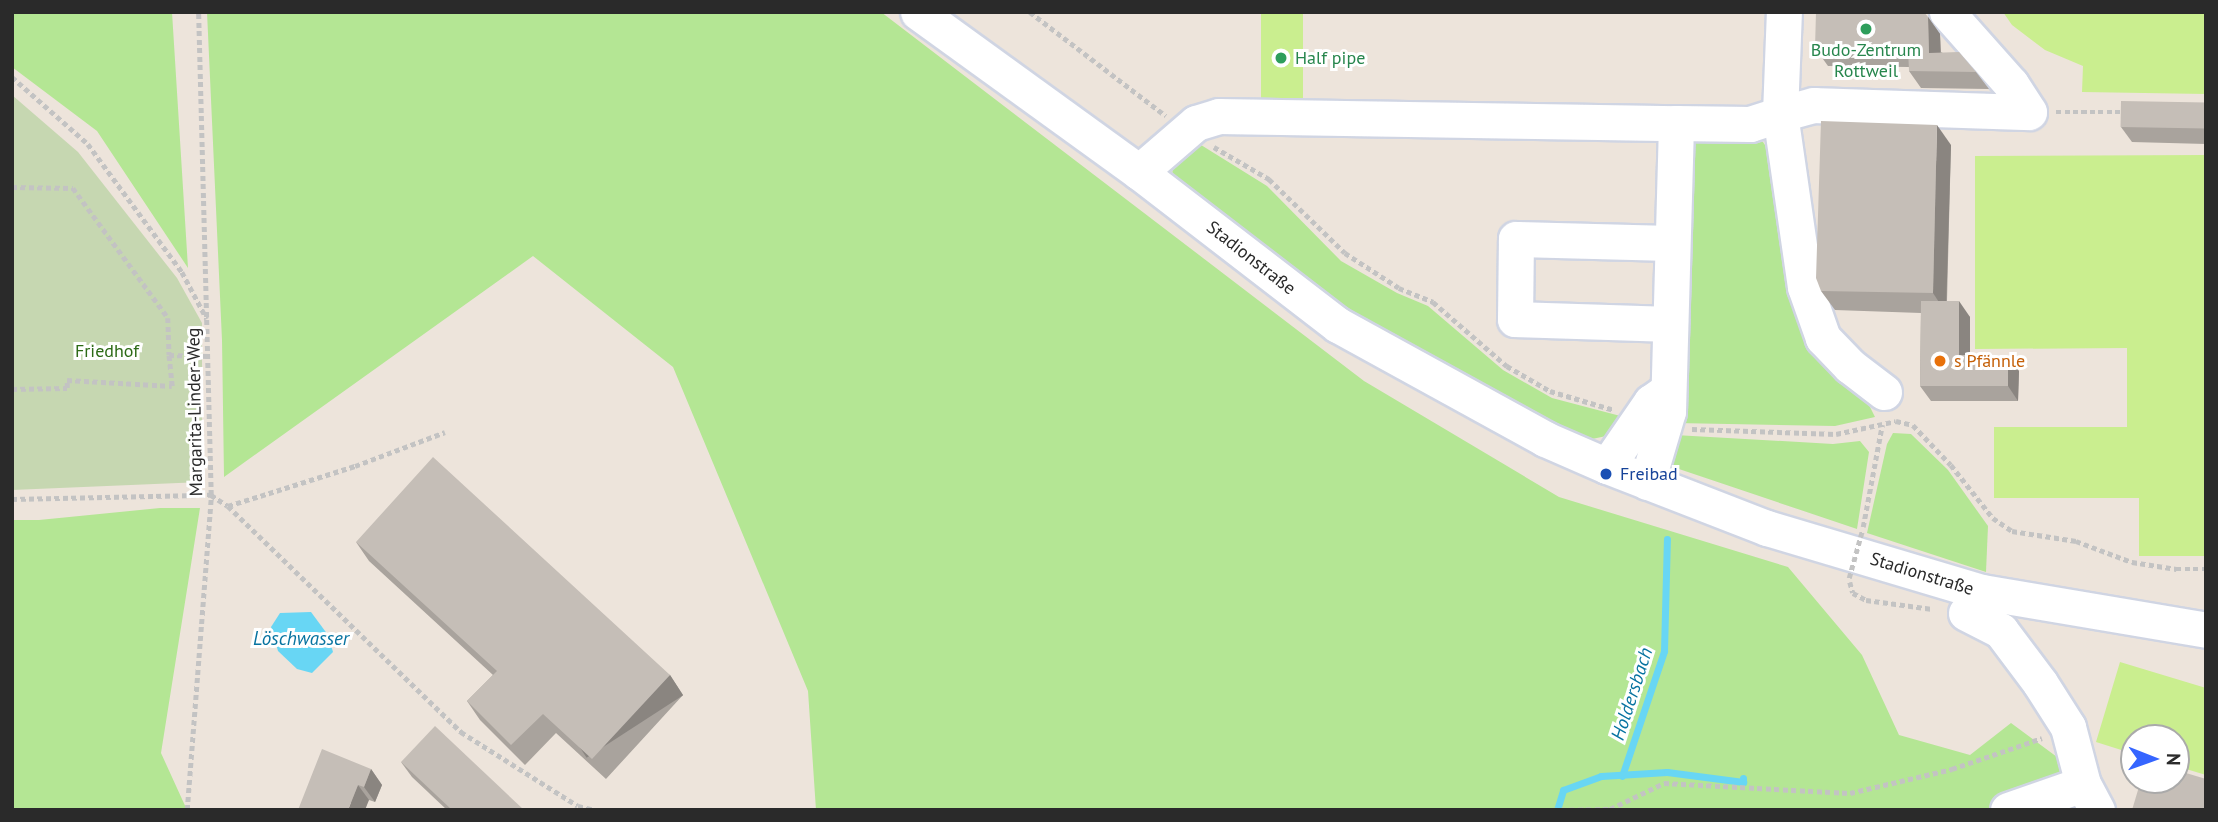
<!DOCTYPE html>
<html>
<head>
<meta charset="utf-8">
<style>
	body { margin:0 }
	#map { position:relative; width:2218px; height:822px; overflow:hidden; background:#ede4db; font-family:"PT Sans",sans-serif }
	div>[style] { position:absolute }
	[style*='--x'] { left:calc(var(--x)*1px); top:calc(var(--y)*1px); width:calc(var(--w)*1px); rotate:calc(var(--a)*1deg) }
	.green>* { inset:0; background:#b4e694 }
	.cemetery>* { inset:0; background:#c6d7b1 }
	.pitch>* { inset:0; background:#caee8f; transform-origin:0 0 }
	.water>* { inset:0; background:#68d6f4 }
	.stream>* { height:7px; margin:-3.5px; padding:0 3.5px; transform-origin:3.5px; border-radius:3.5px; background:#68d6f4 }
	.path>* { height:4.5px; margin-top:-2.25px; transform-origin:0; background:repeating-linear-gradient(90deg,#c3c3c3 0 5px,transparent 0 8.5px) }
	.roads { filter:drop-shadow(2px 0 #d0d5e3) drop-shadow(-2px 0 #d0d5e3) drop-shadow(0 2px #d0d5e3) drop-shadow(0 -2px #d0d5e3) }
	.minor>* { height:35px; margin:-17.5px; padding:0 17.5px; transform-origin:17.5px; border-radius:17.5px; background:#fff }
	.path-bridge>* { height:4.5px; margin-top:-2.25px; transform-origin:0; background:repeating-linear-gradient(90deg,#c3c3c3 0 5px,transparent 0 8.5px) }
	.wall>* { inset:0; background:#a9a39d }
	.shaded-wall>* { inset:0; background:#8a8580; transform-origin:0 0 }
	.building>* { inset:0; background:#c5beb7; transform-origin:0 0 }
	.dots>* { width:19px; height:19px; translate:-50% -50%; box-sizing:border-box; border:4px solid #fff; border-radius:50% }
	span { translate:-50% -50%; white-space:nowrap; text-align:center; line-height:1.15; -webkit-text-stroke:6px #fff; paint-order:stroke }
	.leisure-label { font-size:18px; color:#27864d }
	.left { translate:0 -50%; text-align:left }
	.street-label { font-size:18px; color:#2a2a2a }
	.park-label { font-size:18px; color:#2c6a16 }
	.food-label { font-size:18px; color:#c56008 }
	.transit-label { font-size:18px; color:#164399 }
	.water-label { font-size:19px; color:#0773a0; font-style:italic }
	.frame { position:absolute; inset:0; border:14px solid #2a2a2a; pointer-events:none }
	.north { position:absolute; left:2120px; top:724px; width:70px; height:70px; box-sizing:border-box; background:#fff; border:2px solid #aaa; border-radius:50%; rotate:91deg; font-size:19px; font-weight:700; line-height:28px; text-align:center; color:#2a2a2a }
	.north::after { content:''; display:block; margin:auto; width:24px; height:32px; background:#3565ff; clip-path:polygon(50% 0,100% 100%,50% 72%,0 100%) }
</style>
</head>
<body>
<div id="map">
	<div class="green">
		<i style="clip-path:polygon(12px 12px,172px 12px,188px 268px,97px 131px,12px 67px)"></i>
		<i style="clip-path:polygon(207px 12px,881px 12px,1364px 381px,1559px 497px,1788px 567px,1862px 655px,1899px 735px,1970px 755px,2011px 723px,2057px 757px,2077px 810px,816px 810px,808px 691px,673px 367px,533px 256px,224px 477px,222px 340px)"></i>
		<i style="clip-path:polygon(1711px 137px,1750px 137px,1763px 142px,1776px 162px,1814px 341px,1841px 383px,1867px 401px,1875px 417px,1835px 426px,1676px 423px,1687px 160px,1695px 143px)"></i>
		<i style="clip-path:polygon(1193px 140px,1267px 186px,1341px 261px,1397px 293px,1428px 306px,1503px 370px,1552px 398px,1628px 418px,1611px 435px,1592px 439px,1572px 435px,1349px 313px,1173px 183px,1172px 162px)"></i>
		<i style="clip-path:polygon(1893px 433px,1911px 434px,1948px 470px,1988px 526px,1986px 572px,1867px 533px,1887px 444px)"></i>
		<i style="clip-path:polygon(1675px 435px,1833px 444px,1860px 441px,1869px 452px,1857px 529px,1673px 467px)"></i>
		<i style="clip-path:polygon(160px 508px,200px 508px,161px 753px,187px 810px,12px 810px,12px 520px,39px 520px)"></i>
	</div>
	<div class="cemetery">
		<i style="clip-path:polygon(12px 95px,78px 152px,177px 278px,202px 323px,202px 482px,12px 490px)"></i>
	</div>
	<div class="pitch">
		<i style="left:1261px;top:12px;width:42px;height:92px"></i>
		<i style="clip-path:polygon(2003px 12px,2206px 12px,2206px 94px,2082px 92px,2083px 66px,2045px 50px,2012px 25px)"></i>
		<i style="clip-path:polygon(2206px 155px,2206px 556px,2139px 556px,2139px 498px,1994px 498px,1994px 427px,2127px 427px,2127px 348px,1975px 349px,1975px 156px)"></i>
		<i style="clip-path:polygon(2120px 662px,2206px 688px,2206px 775px,2176px 766px,2176px 738px,2134px 738px,2134px 754px,2096px 742px)"></i>
	</div>
	<div class="water">
		<i style="clip-path:polygon(311px 612px,328px 635px,333px 652px,312px 673px,297px 669px,278px 651px,271px 627px,280px 613px)"></i>
	</div>
	<div class="stream">
		<i style="--x:1622;--y:776;--w:132;--a:-71.4"></i>
		<i style="--x:1664;--y:651;--w:112;--a:-88.5"></i>
		<i style="--x:1557;--y:810;--w:21;--a:-73"></i>
		<i style="--x:1563;--y:790;--w:40;--a:-20.2"></i>
		<i style="--x:1601;--y:776;--w:66;--a:-3.5"></i>
		<i style="--x:1667;--y:772;--w:77;--a:7.5"></i>
		<i style="--x:1743;--y:782;--w:4;--a:-90"></i>
	</div>
	<div class="path">
		<i style="--x:1030;--y:12;--w:171;--a:37.4"></i>
		<i style="--x:12;--y:77;--w:101;--a:41.4"></i>
		<i style="--x:88;--y:144;--w:159;--a:53.7"></i>
		<i style="--x:182;--y:272;--w:53;--a:62"></i>
		<i style="--x:2056;--y:112;--w:68;--a:0"></i>
		<i style="--x:1214;--y:147;--w:64;--a:30.2"></i>
		<i style="--x:1269;--y:179;--w:106;--a:44.2"></i>
		<i style="--x:1345;--y:253;--w:64;--a:32.9"></i>
		<i style="--x:1399;--y:288;--w:37;--a:22"></i>
		<i style="--x:1433;--y:302;--w:98;--a:40.9"></i>
		<i style="--x:1507;--y:366;--w:50;--a:30.2"></i>
		<i style="--x:1550;--y:391;--w:67;--a:16.5"></i>
		<i style="--x:12;--y:187;--w:61;--a:0.9"></i>
		<i style="--x:73;--y:188;--w:161;--a:53.8"></i>
		<i style="--x:168;--y:318;--w:37;--a:88"></i>
		<i style="--x:12;--y:389;--w:55;--a:-1"></i>
		<i style="--x:67;--y:388;--w:8;--a:-90"></i>
		<i style="--x:67;--y:380;--w:105;--a:3.3"></i>
		<i style="--x:172;--y:386;--w:31;--a:-96"></i>
		<i style="--x:169;--y:355;--w:40;--a:1.4"></i>
		<i style="--x:1692;--y:429;--w:144;--a:2"></i>
		<i style="--x:1836;--y:434;--w:61;--a:-12.2"></i>
		<i style="--x:1896;--y:421;--w:17;--a:13"></i>
		<i style="--x:1913;--y:425;--w:55;--a:46.5"></i>
		<i style="--x:1951;--y:465;--w:68;--a:51.6"></i>
		<i style="--x:1993;--y:518;--w:23;--a:34"></i>
		<i style="--x:2012;--y:531;--w:65;--a:8.9"></i>
		<i style="--x:2076;--y:541;--w:60;--a:20.6"></i>
		<i style="--x:2132;--y:562;--w:45;--a:9"></i>
		<i style="--x:2176;--y:569;--w:30;--a:0"></i>
		<i style="--x:12;--y:499;--w:199;--a:-1.2"></i>
		<i style="--x:211;--y:495;--w:20;--a:33"></i>
		<i style="--x:228;--y:506;--w:325;--a:44.1"></i>
		<i style="--x:461;--y:732;--w:138;--a:32.3"></i>
		<i style="--x:578;--y:806;--w:17;--a:13"></i>
		<i style="--x:228;--y:506;--w:133;--a:-17.5"></i>
		<i style="--x:355;--y:466;--w:96;--a:-20.7"></i>
		<i style="--x:1863;--y:527;--w:104;--a:-79.4"></i>
		<i style="--x:1850;--y:582;--w:11;--a:75"></i>
		<i style="--x:1853;--y:593;--w:15;--a:28"></i>
		<i style="--x:1866;--y:600;--w:67;--a:7.8"></i>
		<i style="--x:187;--y:810;--w:316;--a:-85.6"></i>
		<i style="--x:211;--y:495;--w:483;--a:-91.5"></i>
		<i style="--x:1544;--y:810;--w:66;--a:-0.9"></i>
		<i style="--x:1610;--y:809;--w:60;--a:-25.7"></i>
		<i style="--x:1664;--y:783;--w:186;--a:3.1"></i>
		<i style="--x:1850;--y:793;--w:105;--a:-13.2"></i>
		<i style="--x:1952;--y:769;--w:95;--a:-19"></i>
	</div>
	<div class="roads">
		<div class="minor">
			<i style="--x:918;--y:12;--w:273;--a:35.9"></i>
			<i style="--x:1139;--y:172;--w:251;--a:37.6"></i>
			<i style="--x:1338;--y:325;--w:236;--a:28.8"></i>
			<i style="--x:1545;--y:439;--w:68;--a:23.5"></i>
			<i style="--x:1607;--y:466;--w:172;--a:21.2"></i>
			<i style="--x:1767;--y:528;--w:224;--a:16.6"></i>
			<i style="--x:1982;--y:592;--w:227;--a:9.6"></i>
			<i style="--x:1947;--y:12;--w:96;--a:48.4"></i>
			<i style="--x:2011;--y:84;--w:33;--a:57"></i>
			<i style="--x:1139;--y:172;--w:75;--a:-40.7"></i>
			<i style="--x:1196;--y:123;--w:24;--a:-17"></i>
			<i style="--x:1219;--y:116;--w:457;--a:0.9"></i>
			<i style="--x:1670;--y:324;--w:155;--a:-178.2"></i>
			<i style="--x:1515;--y:319;--w:80;--a:-89.3"></i>
			<i style="--x:1516;--y:239;--w:156;--a:1.5"></i>
			<i style="--x:1884;--y:392;--w:43;--a:-142.6"></i>
			<i style="--x:1850;--y:366;--w:39;--a:-134"></i>
			<i style="--x:1823;--y:338;--w:54;--a:-109.4"></i>
			<i style="--x:1805;--y:287;--w:175;--a:-98.2"></i>
			<i style="--x:1780;--y:114;--w:35;--a:-15"></i>
			<i style="--x:1814;--y:105;--w:215;--a:1.9"></i>
			<i style="--x:1607;--y:466;--w:78;--a:-55.5"></i>
			<i style="--x:1651;--y:402;--w:19;--a:-35"></i>
			<i style="--x:1647;--y:482;--w:74;--a:-73.5"></i>
			<i style="--x:1668;--y:411;--w:288;--a:-88.4"></i>
			<i style="--x:1676;--y:123;--w:74;--a:0.8"></i>
			<i style="--x:1750;--y:124;--w:32;--a:-18"></i>
			<i style="--x:1780;--y:114;--w:102;--a:-87.8"></i>
			<i style="--x:1966;--y:613;--w:39;--a:27"></i>
			<i style="--x:2001;--y:631;--w:65;--a:53.1"></i>
			<i style="--x:2040;--y:683;--w:52;--a:57.5"></i>
			<i style="--x:2068;--y:727;--w:59;--a:75.3"></i>
			<i style="--x:2008;--y:810;--w:79;--a:-19.1"></i>
			<i style="--x:2083;--y:784;--w:30;--a:62"></i>
		</div>
	</div>
	<div class="path-bridge">
		<i style="--x:1849;--y:578;--w:49;--a:-74.5"></i>
	</div>
	<div class="wall">
		<i style="clip-path:polygon(1928px 17px,1940px 34px,1941px 52px,1976px 72px,1989px 89px,1921px 88px,1909px 71px,1909px 67px,1828px 66px,1815px 48px)"></i>
		<i style="clip-path:polygon(2206px 103px,2206px 144px,2132px 142px,2121px 127px)"></i>
		<i style="clip-path:polygon(1951px 145px,1947px 301px,1970px 317px,1970px 355px,2019px 371px,2018px 401px,1931px 401px,1920px 386px,1921px 313px,1835px 310px,1821px 291px)"></i>
		<i style="clip-path:polygon(356px 542px,670px 675px,683px 695px,606px 779px,556px 733px,525px 765px,480px 720px,467px 701px,493px 675px,369px 561px)"></i>
		<i style="clip-path:polygon(401px 762px,524px 810px,447px 810px,412px 777px)"></i>
		<i style="clip-path:polygon(371px 769px,382px 785px,375px 802px,369px 800px,298px 810px)"></i>
	</div>
	<div class="shaded-wall">
		<i style="clip-path:polygon(1928px 17px,1940px 34px,1941px 70px,1929px 53px)"></i>
		<i style="clip-path:polygon(1937px 125px,1951px 145px,1946px 313px,1933px 293px)"></i>
		<i style="clip-path:polygon(1959px 301px,1970px 317px,1970px 371px,1959px 355px)"></i>
		<i style="clip-path:polygon(2008px 355px,2019px 371px,2018px 401px,2008px 386px)"></i>
		<i style="left:670px;top:675px;width:24px;height:115px;rotate:57deg"></i>
		<i style="clip-path:polygon(371px 769px,382px 785px,375px 802px,364px 787px)"></i>
		<i style="clip-path:polygon(358px 785px,369px 800px,365px 810px,348px 810px)"></i>
	</div>
	<div class="building">
		<i style="clip-path:polygon(1816px 12px,1924px 12px,1928px 17px,1929px 53px,1959px 52px,1976px 72px,1909px 71px,1908px 49px,1815px 48px)"></i>
		<i style="left:2121px;top:101px;width:85px;height:26px;rotate:1deg"></i>
		<i style="clip-path:polygon(1821px 121px,1937px 125px,1933px 293px,1821px 291px,1816px 278px)"></i>
		<i style="clip-path:polygon(1921px 301px,1959px 301px,1959px 355px,2008px 355px,2008px 386px,1920px 386px)"></i>
		<i style="clip-path:polygon(433px 457px,670px 675px,592px 759px,543px 714px,511px 745px,467px 701px,497px 671px,356px 542px)"></i>
		<i style="clip-path:polygon(435px 726px,524px 810px,452px 810px,401px 762px)"></i>
		<i style="clip-path:polygon(322px 749px,371px 769px,364px 787px,358px 785px,348px 810px,298px 810px)"></i>
		<i style="clip-path:polygon(2176px 770px,2206px 779px,2206px 810px,2132px 810px,2141px 780px,2176px 780px)"></i>
	</div>
	<div class="dots">
		<i style="left:1866px;top:29px;background:#2e9e5b"></i>
		<i style="left:1281px;top:58px;background:#2e9e5b"></i>
		<i style="left:1940px;top:361px;background:#e8710a"></i>
		<i style="left:1606px;top:474px;background:#1a4fb4"></i>
	</div>
	<div class="leisure-label">
		<span style="left:1866px;top:61px">Budo-Zentrum<br>Rottweil</span>
		<span class="left" style="left:1295px;top:58px">Half pipe</span>
	</div>
	<div class="street-label">
		<span style="left:1251px;top:258px;rotate:38deg">Stadionstraße</span>
		<span style="left:195px;top:412px;rotate:-91deg">Margarita-Linder-Weg</span>
		<span style="left:1922px;top:574px;rotate:17deg">Stadionstraße</span>
	</div>
	<div class="park-label">
		<span style="left:107px;top:351px">Friedhof</span>
	</div>
	<div class="food-label">
		<span class="left" style="left:1954px;top:361px">s Pfännle</span>
	</div>
	<div class="transit-label">
		<span class="left" style="left:1620px;top:474px">Freibad</span>
	</div>
	<div class="water-label">
		<span style="left:301px;top:639px">Löschwasser</span>
		<span style="left:1632px;top:694px;rotate:-72deg">Holdersbach</span>
	</div>
	<div class="frame"></div>
	<div class="north">N</div>
</div>
</body>
</html>
